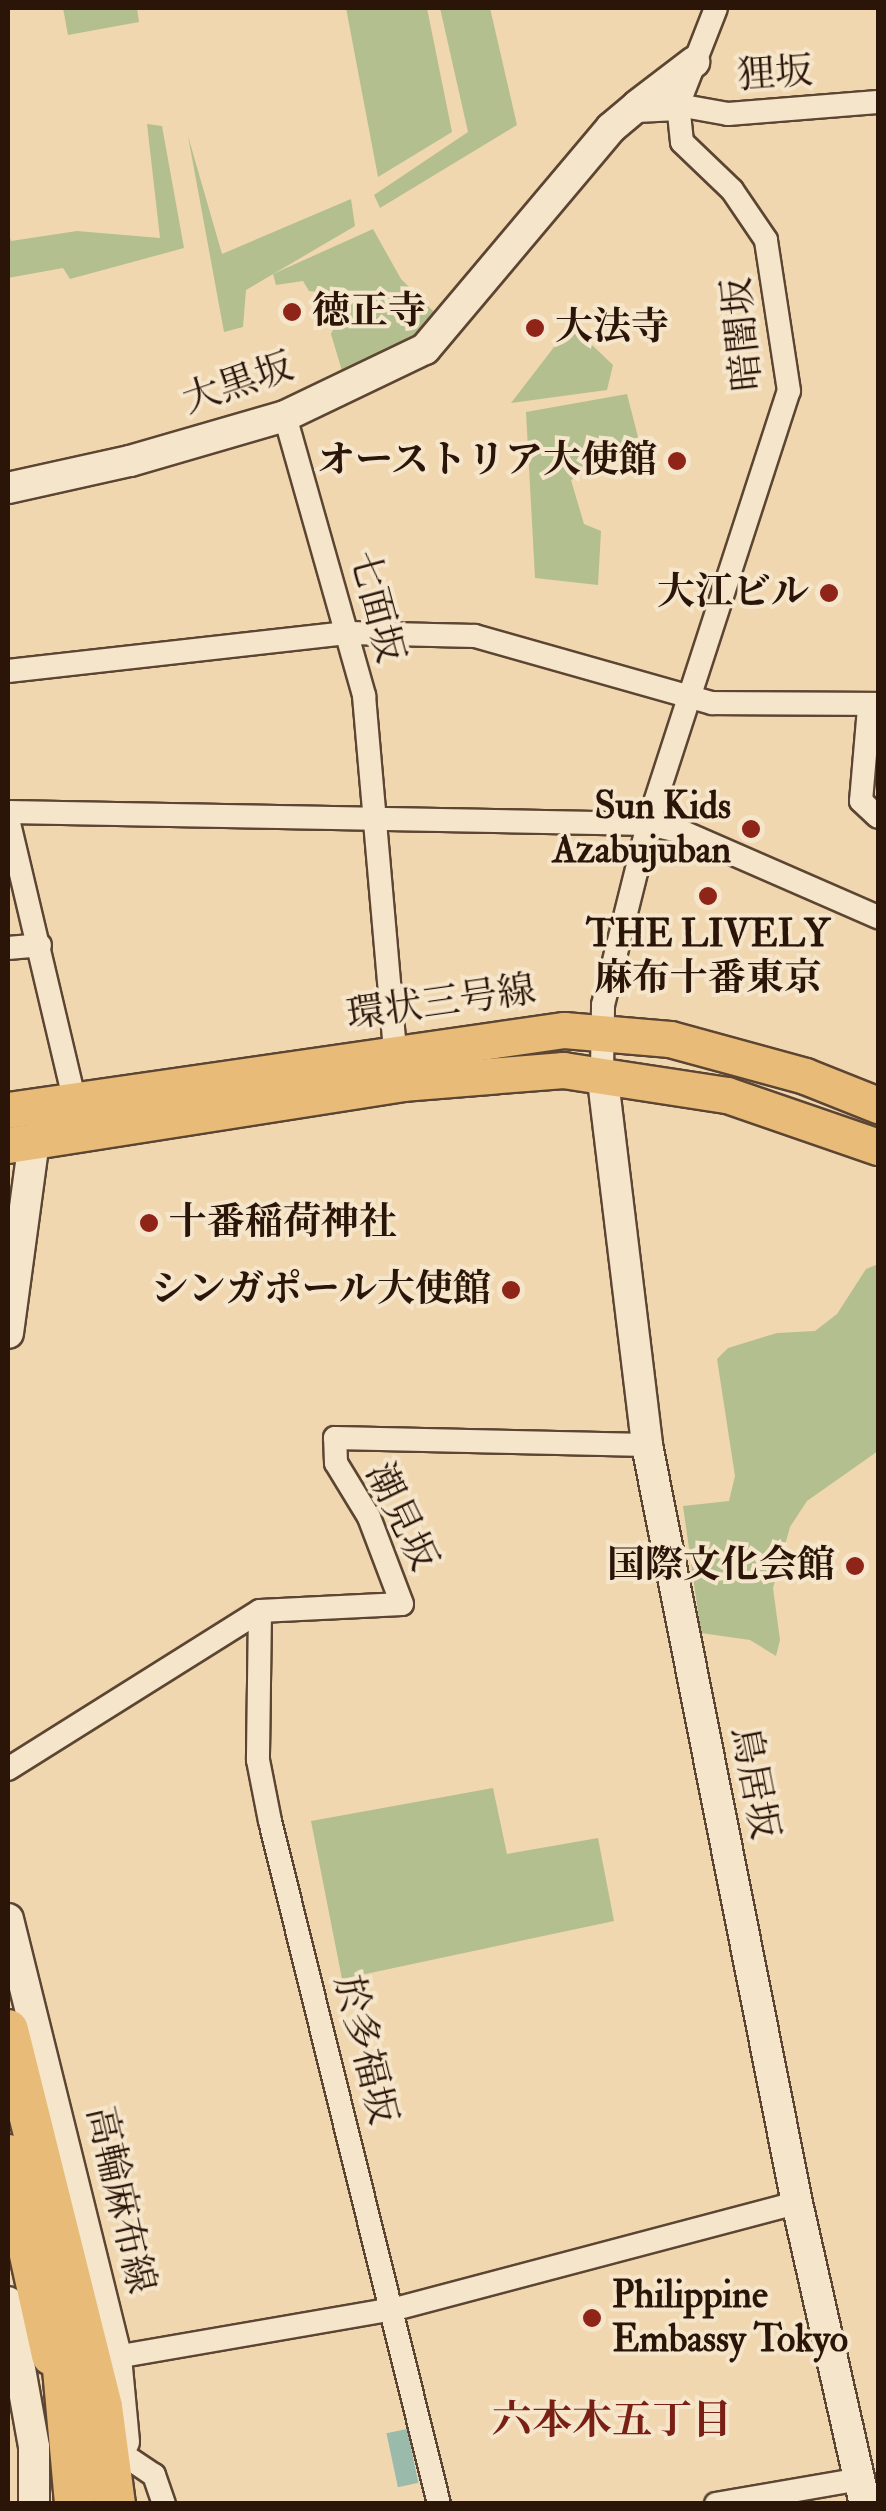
<!DOCTYPE html>
<html>
<head>
<meta charset="utf-8">
<style>
	body { margin:0 }
	#map { position:relative; width:886px; height:2511px; overflow:hidden; background:#f0d7af; font-family:"IM FELL Double Pica","Noto Serif JP",serif }
	div>[style] { position:absolute }
	[style*='--x'] { left:calc(var(--x)*1px); top:calc(var(--y)*1px); width:calc(var(--w)*1px); rotate:calc(var(--a)*1deg) }
	.green>* { inset:0; background:#b4bf8f }
	.water>* { inset:0; background:#9abaab; transform-origin:0 0 }
	.roads { filter:drop-shadow(2px 0 #5c4532) drop-shadow(-2px 0 #5c4532) drop-shadow(0 2px #5c4532) drop-shadow(0 -2px #5c4532) }
	.street>* { height:22px; margin:-11px; padding:0 11px; transform-origin:11px; border-radius:11px; background:#f5e5cb }
	.secondary>* { height:30px; margin:-15px; padding:0 15px; transform-origin:15px; border-radius:15px; background:#f5e5cb }
	.primary>* { height:35px; margin:-17.5px; padding:0 17.5px; transform-origin:17.5px; border-radius:17.5px; background:#e8bc78 }
	.highway>* { height:40px; margin:-20px; padding:0 20px; transform-origin:20px; border-radius:20px; background:#e8bc78 }
	.dots>* { width:28px; height:28px; translate:-50% -50%; box-sizing:border-box; border:5px solid #f5e5cb; border-radius:50% }
	span { translate:-50% -50%; white-space:nowrap; text-align:center; line-height:1.15; -webkit-text-stroke:8px #f5e5cb; paint-order:stroke }
	.street-label { font-size:38px; color:#2b1408 }
	.poi-label { font-size:38px; color:#2b1408; font-weight:700 }
	.left { translate:0 -50%; text-align:left }
	.right { translate:-100% -50%; text-align:right }
	.neighbourhood-label { font-size:40px; color:#7a1f14; font-weight:700 }
	.frame { position:absolute; inset:0; border:10px solid #2b1408; pointer-events:none }
</style>
</head>
<body>
<div id="map">
	<div class="green">
		<i style="clip-path:polygon(63px 8px,137px 8px,139px 22px,68px 35px)"></i>
		<i style="clip-path:polygon(346px 8px,427px 8px,452px 132px,378px 177px)"></i>
		<i style="clip-path:polygon(440px 8px,490px 8px,517px 125px,380px 208px,374px 195px,468px 132px)"></i>
		<i style="clip-path:polygon(147px 124px,162px 126px,184px 248px,70px 279px,63px 268px,8px 278px,8px 231px,11px 241px,77px 231px,160px 238px)"></i>
		<i style="clip-path:polygon(188px 136px,222px 254px,351px 199px,355px 226px,246px 290px,243px 327px,224px 332px)"></i>
		<i style="clip-path:polygon(373px 229px,401px 279px,436px 314px,401px 347px,342px 371px,331px 334px,341px 312px,327px 293px,309px 291px,303px 281px,276px 285px,273px 274px)"></i>
		<i style="clip-path:polygon(571px 325px,613px 365px,607px 390px,511px 403px)"></i>
		<i style="clip-path:polygon(627px 394px,638px 437px,571px 480px,584px 524px,601px 531px,598px 585px,535px 578px,526px 412px)"></i>
		<i style="clip-path:polygon(878px 1264px,878px 1451px,807px 1501px,790px 1527px,773px 1588px,780px 1640px,776px 1656px,750px 1640px,701px 1633px,683px 1506px,729px 1501px,735px 1476px,717px 1359px,728px 1348px,777px 1333px,815px 1331px,837px 1314px,866px 1269px)"></i>
		<i style="clip-path:polygon(493px 1788px,507px 1854px,598px 1838px,614px 1921px,342px 1979px,311px 1821px)"></i>
	</div>
	<div class="water">
		<i style="left:407px;top:2429px;width:55px;height:21px;rotate:78deg"></i>
	</div>
	<div class="roads">
		<div class="street">
			<i style="--x:678;--y:105;--w:51;--a:10.2"></i>
			<i style="--x:728;--y:114;--w:150;--a:-4.6"></i>
			<i style="--x:285;--y:416;--w:291;--a:74.2"></i>
			<i style="--x:364;--y:696;--w:356;--a:85"></i>
			<i style="--x:8;--y:671;--w:343;--a:-6.4"></i>
			<i style="--x:349;--y:633;--w:126;--a:1.4"></i>
			<i style="--x:475;--y:636;--w:246;--a:15.8"></i>
			<i style="--x:712;--y:703;--w:166;--a:0.3"></i>
			<i style="--x:869;--y:708;--w:93;--a:94.9"></i>
			<i style="--x:861;--y:801;--w:23;--a:43"></i>
			<i style="--x:8;--y:812;--w:640;--a:1.07"></i>
			<i style="--x:648;--y:824;--w:36;--a:13"></i>
			<i style="--x:683;--y:832;--w:213;--a:23.6"></i>
			<i style="--x:8;--y:819;--w:287;--a:76.7"></i>
			<i style="--x:8;--y:948;--w:32;--a:-5"></i>
			<i style="--x:602;--y:1072;--w:67;--a:-89.1"></i>
			<i style="--x:603;--y:1005;--w:187;--a:-76"></i>
			<i style="--x:648;--y:824;--w:455;--a:-72"></i>
			<i style="--x:789;--y:391;--w:153;--a:-98.7"></i>
			<i style="--x:766;--y:240;--w:60;--a:-124.2"></i>
			<i style="--x:732;--y:190;--w:69;--a:-136.2"></i>
			<i style="--x:682;--y:142;--w:37;--a:-96"></i>
			<i style="--x:678;--y:105;--w:104;--a:-68.6"></i>
			<i style="--x:260;--y:1611;--w:149;--a:90.8"></i>
			<i style="--x:258;--y:1760;--w:62;--a:78.9"></i>
			<i style="--x:270;--y:1821;--w:704;--a:76.1"></i>
			<i style="--x:8;--y:1769;--w:297;--a:-32.1"></i>
			<i style="--x:260;--y:1611;--w:142;--a:-2.8"></i>
			<i style="--x:402;--y:1604;--w:93;--a:-110.8"></i>
			<i style="--x:369;--y:1517;--w:63;--a:-121.4"></i>
			<i style="--x:336;--y:1463;--w:25;--a:-92"></i>
			<i style="--x:335;--y:1438;--w:312;--a:1.3"></i>
			<i style="--x:116;--y:2357;--w:283;--a:-9.8"></i>
			<i style="--x:395;--y:2309;--w:416;--a:-14.8"></i>
			<i style="--x:124;--y:2455;--w:36;--a:34"></i>
			<i style="--x:154;--y:2475;--w:31;--a:71"></i>
			<i style="--x:716;--y:2504;--w:146;--a:-9.8"></i>
		</div>
		<div class="secondary">
			<i style="--x:638;--y:105;--w:71;--a:-37.5"></i>
			<i style="--x:8;--y:488;--w:125;--a:-12.5"></i>
			<i style="--x:130;--y:461;--w:161;--a:-16.2"></i>
			<i style="--x:285;--y:416;--w:155;--a:-25.6"></i>
			<i style="--x:425;--y:349;--w:289;--a:-49.9"></i>
			<i style="--x:611;--y:128;--w:33;--a:-40"></i>
			<i style="--x:636;--y:107;--w:42;--a:-2.7"></i>
			<i style="--x:602;--y:1072;--w:376;--a:83.1"></i>
			<i style="--x:647;--y:1445;--w:773;--a:78.81"></i>
			<i style="--x:797;--y:2203;--w:309;--a:77.3"></i>
			<i style="--x:8;--y:1333;--w:195;--a:-82.3"></i>
			<i style="--x:34;--y:1140;--w:21;--a:-47"></i>
			<i style="--x:8;--y:1919;--w:451;--a:76.1"></i>
			<i style="--x:116;--y:2357;--w:85;--a:84.6"></i>
			<i style="--x:8;--y:2302;--w:147;--a:79.8"></i>
			<i style="--x:34;--y:2447;--w:57;--a:90"></i>
		</div>
		<div class="primary">
			<i style="--x:8;--y:1110;--w:562;--a:-8.19"></i>
			<i style="--x:564;--y:1030;--w:106;--a:4.9"></i>
			<i style="--x:670;--y:1039;--w:140;--a:15.3"></i>
			<i style="--x:805;--y:1076;--w:79;--a:21.7"></i>
			<i style="--x:8;--y:1145;--w:399;--a:-8.9"></i>
			<i style="--x:402;--y:1083;--w:162;--a:-4.6"></i>
			<i style="--x:563;--y:1070;--w:166;--a:8.7"></i>
			<i style="--x:727;--y:1095;--w:160;--a:19"></i>
		</div>
		<div class="highway">
			<i style="--x:8;--y:2030;--w:389;--a:76"></i>
			<i style="--x:102;--y:2407;--w:98;--a:82.4"></i>
			<i style="--x:8;--y:2155;--w:205;--a:77.6"></i>
			<i style="--x:59;--y:2324;--w:181;--a:84.9"></i>
		</div>
	</div>
	<div class="dots">
		<i style="left:292px;top:312px;background:#8f2418"></i>
		<i style="left:535px;top:328px;background:#8f2418"></i>
		<i style="left:677px;top:461px;background:#8f2418"></i>
		<i style="left:829px;top:593px;background:#8f2418"></i>
		<i style="left:751px;top:829px;background:#8f2418"></i>
		<i style="left:708px;top:896px;background:#8f2418"></i>
		<i style="left:149px;top:1223px;background:#8f2418"></i>
		<i style="left:511px;top:1290px;background:#8f2418"></i>
		<i style="left:855px;top:1566px;background:#8f2418"></i>
		<i style="left:592px;top:2318px;background:#8f2418"></i>
	</div>
	<div class="street-label">
		<span style="left:775px;top:74px;rotate:-4deg">狸坂</span>
		<span style="left:743px;top:334px;rotate:-96deg">暗闇坂</span>
		<span style="left:238px;top:384px;rotate:-19deg">大黒坂</span>
		<span style="left:376px;top:607px;rotate:75deg">七面坂</span>
		<span style="left:441px;top:1003px;rotate:-8deg">環状三号線</span>
		<span style="left:401px;top:1517px;rotate:64deg">潮見坂</span>
		<span style="left:754px;top:1783px;rotate:79deg">鳥居坂</span>
		<span style="left:365px;top:2050px;rotate:76deg">於多福坂</span>
		<span style="left:120px;top:2200px;rotate:77deg">高輪麻布線</span>
	</div>
	<div class="poi-label">
		<span class="left" style="left:312px;top:312px">徳正寺</span>
		<span class="left" style="left:555px;top:328px">大法寺</span>
		<span class="right" style="left:657px;top:461px">オーストリア大使館</span>
		<span class="right" style="left:809px;top:593px">大江ビル</span>
		<span class="right" style="left:731px;top:829px">Sun Kids<br>Azabujuban</span>
		<span style="left:708px;top:957px">THE LIVELY<br>麻布十番東京</span>
		<span class="left" style="left:169px;top:1223px">十番稲荷神社</span>
		<span class="right" style="left:491px;top:1290px">シンガポール大使館</span>
		<span class="right" style="left:835px;top:1566px">国際文化会館</span>
		<span class="left" style="left:612px;top:2318px">Philippine<br>Embassy Tokyo</span>
	</div>
	<div class="neighbourhood-label">
		<span style="left:612px;top:2421px">六本木五丁目</span>
	</div>
	<div class="frame"></div>
</div>
</body>
</html>
